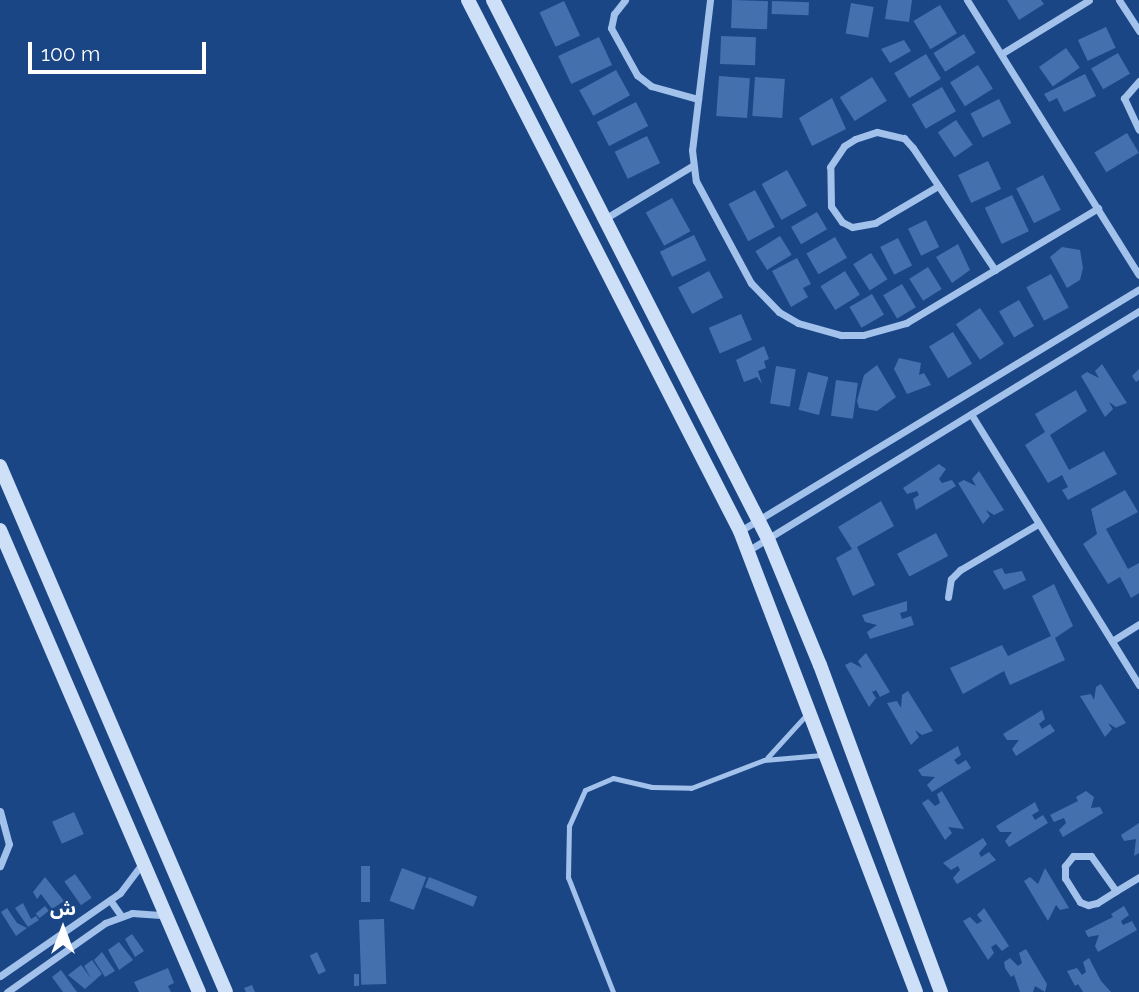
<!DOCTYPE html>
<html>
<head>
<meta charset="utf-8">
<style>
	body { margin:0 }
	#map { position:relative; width:1139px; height:992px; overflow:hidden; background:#1b4685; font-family:Raleway,"Noto Sans Arabic",sans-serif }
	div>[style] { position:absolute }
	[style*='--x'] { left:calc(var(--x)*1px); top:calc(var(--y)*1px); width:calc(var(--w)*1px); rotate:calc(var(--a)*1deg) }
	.building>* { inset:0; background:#4470ae; transform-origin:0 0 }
	.lane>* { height:5px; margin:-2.5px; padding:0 2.5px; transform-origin:2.5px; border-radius:2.5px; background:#a2c1eb }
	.street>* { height:7px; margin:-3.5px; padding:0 3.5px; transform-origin:3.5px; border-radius:3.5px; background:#a2c1eb }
	.secondary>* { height:14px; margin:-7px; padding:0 7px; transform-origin:7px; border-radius:7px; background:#cedff8 }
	span { translate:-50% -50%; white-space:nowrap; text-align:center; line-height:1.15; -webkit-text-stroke:7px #1b4685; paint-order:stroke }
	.north { position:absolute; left:28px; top:894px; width:70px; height:70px; -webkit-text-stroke:5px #1b4685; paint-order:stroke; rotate:0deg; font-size:19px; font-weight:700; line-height:28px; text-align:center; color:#fff }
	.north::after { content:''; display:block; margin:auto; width:24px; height:32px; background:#fff; clip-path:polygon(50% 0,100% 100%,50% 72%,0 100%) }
	.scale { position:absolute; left:28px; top:42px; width:178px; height:32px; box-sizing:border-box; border:4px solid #fff; border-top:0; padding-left:9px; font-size:21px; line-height:24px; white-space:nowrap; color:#fff; -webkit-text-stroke:5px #1b4685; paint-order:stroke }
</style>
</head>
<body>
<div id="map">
	<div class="building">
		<i style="left:732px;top:0;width:36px;height:28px;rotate:2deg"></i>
		<i style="clip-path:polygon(888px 0,912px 0,909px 22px,885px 19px)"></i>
		<i style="clip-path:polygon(1007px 0,1041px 0,1044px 4px,1019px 20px)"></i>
		<i style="left:564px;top:1px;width:38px;height:27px;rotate:65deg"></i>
		<i style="left:772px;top:1px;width:37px;height:13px;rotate:2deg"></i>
		<i style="left:851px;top:3px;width:23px;height:31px;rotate:10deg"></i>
		<i style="left:940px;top:5px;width:33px;height:31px;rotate:59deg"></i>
		<i style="left:1106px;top:27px;width:23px;height:31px;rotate:65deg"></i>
		<i style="left:964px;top:34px;width:22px;height:36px;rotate:58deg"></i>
		<i style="left:721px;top:36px;width:35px;height:28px;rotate:2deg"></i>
		<i style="left:599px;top:37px;width:31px;height:45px;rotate:65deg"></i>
		<i style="clip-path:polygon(904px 40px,911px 51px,890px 63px,881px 49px)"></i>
		<i style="left:1066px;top:48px;width:24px;height:33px;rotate:55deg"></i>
		<i style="left:1118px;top:53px;width:24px;height:31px;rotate:60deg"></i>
		<i style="left:926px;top:54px;width:29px;height:37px;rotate:59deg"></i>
		<i style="left:978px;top:65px;width:28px;height:33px;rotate:58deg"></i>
		<i style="left:616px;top:70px;width:29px;height:42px;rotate:61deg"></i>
		<i style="clip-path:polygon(1085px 74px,1096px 96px,1064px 112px,1057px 98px,1049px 102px,1044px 94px)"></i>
		<i style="left:719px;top:76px;width:31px;height:40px;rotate:4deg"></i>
		<i style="left:755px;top:77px;width:30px;height:39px;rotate:4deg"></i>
		<i style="left:872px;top:77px;width:28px;height:38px;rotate:58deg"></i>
		<i style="left:942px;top:87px;width:28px;height:35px;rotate:60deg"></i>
		<i style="clip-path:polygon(832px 98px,846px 129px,812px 146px,799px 118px)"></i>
		<i style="left:999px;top:99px;width:27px;height:32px;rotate:63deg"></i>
		<i style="left:636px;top:102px;width:27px;height:44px;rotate:63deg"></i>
		<i style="left:956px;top:120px;width:30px;height:22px;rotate:56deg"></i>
		<i style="left:1127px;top:133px;width:23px;height:38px;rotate:59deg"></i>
		<i style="left:647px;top:136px;width:30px;height:36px;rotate:64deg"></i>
		<i style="left:988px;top:161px;width:31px;height:33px;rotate:65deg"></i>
		<i style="left:787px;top:170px;width:41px;height:29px;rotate:61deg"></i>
		<i style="left:1043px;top:175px;width:39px;height:30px;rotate:63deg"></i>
		<i style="left:755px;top:190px;width:42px;height:30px;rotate:62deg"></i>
		<i style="left:1012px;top:195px;width:40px;height:30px;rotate:65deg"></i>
		<i style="left:672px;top:198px;width:38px;height:30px;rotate:61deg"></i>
		<i style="left:817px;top:212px;width:20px;height:30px;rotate:60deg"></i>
		<i style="left:926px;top:220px;width:30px;height:20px;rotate:64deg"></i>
		<i style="left:694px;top:235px;width:28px;height:38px;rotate:64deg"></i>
		<i style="left:780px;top:236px;width:22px;height:29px;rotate:58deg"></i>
		<i style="left:835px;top:237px;width:24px;height:33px;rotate:60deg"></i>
		<i style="left:898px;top:238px;width:31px;height:20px;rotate:63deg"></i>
		<i style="clip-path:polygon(958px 244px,970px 270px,952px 283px,936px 257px)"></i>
		<i style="clip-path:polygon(1062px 247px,1080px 250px,1083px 268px,1080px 280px,1067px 288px,1050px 257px)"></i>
		<i style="left:871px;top:253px;width:31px;height:21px;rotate:58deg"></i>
		<i style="clip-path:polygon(797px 258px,811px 284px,803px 288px,808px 297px,791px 307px,772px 271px)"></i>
		<i style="left:928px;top:267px;width:26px;height:22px;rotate:58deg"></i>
		<i style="left:709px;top:271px;width:30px;height:35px;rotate:62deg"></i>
		<i style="left:845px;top:271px;width:28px;height:29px;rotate:58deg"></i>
		<i style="left:1051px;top:274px;width:38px;height:28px;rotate:62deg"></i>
		<i style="left:902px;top:284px;width:27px;height:22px;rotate:59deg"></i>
		<i style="left:872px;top:294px;width:24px;height:26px;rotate:60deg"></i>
		<i style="left:1019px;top:300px;width:30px;height:23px;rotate:60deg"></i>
		<i style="left:980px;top:308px;width:43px;height:29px;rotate:56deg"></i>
		<i style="left:741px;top:314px;width:28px;height:35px;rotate:67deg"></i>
		<i style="left:953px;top:332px;width:37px;height:28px;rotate:59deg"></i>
		<i style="clip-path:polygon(764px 346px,769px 359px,764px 361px,766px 368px,758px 371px,762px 384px,757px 377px,744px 382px,736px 360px)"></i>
		<i style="clip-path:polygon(899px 358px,921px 363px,919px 375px,924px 373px,931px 385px,907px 394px,894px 369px)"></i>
		<i style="clip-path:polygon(1102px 364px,1127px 403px,1116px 407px,1109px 402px,1113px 409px,1105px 417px,1081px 376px,1087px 372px,1099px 378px,1095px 371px)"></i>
		<i style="clip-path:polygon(877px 365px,896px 397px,877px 411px,859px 408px,857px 401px,864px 375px)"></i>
		<i style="left:776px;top:366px;width:20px;height:38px;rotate:9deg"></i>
		<i style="clip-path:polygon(1139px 369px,1139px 380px,1136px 382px,1132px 376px)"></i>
		<i style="left:808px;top:372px;width:21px;height:39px;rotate:14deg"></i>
		<i style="left:836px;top:380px;width:22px;height:36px;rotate:8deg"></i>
		<i style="clip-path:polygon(1076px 390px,1087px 411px,1050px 435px,1069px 470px,1104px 451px,1117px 474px,1068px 500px,1062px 490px,1068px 487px,1062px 475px,1048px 483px,1025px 445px,1045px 432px,1035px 414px)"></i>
		<i style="clip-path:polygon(939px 464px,946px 469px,939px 479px,942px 483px,952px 480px,956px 486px,916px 510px,913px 499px,919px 495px,917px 491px,907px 494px,903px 488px)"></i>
		<i style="clip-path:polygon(979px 471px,1004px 510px,994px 515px,986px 510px,990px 516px,983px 524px,958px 483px,964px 480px,976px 486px,972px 479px)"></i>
		<i style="clip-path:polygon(1125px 490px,1138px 512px,1106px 529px,1128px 569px,1139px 563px,1139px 593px,1131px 598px,1120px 577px,1108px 584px,1083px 544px,1097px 534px,1091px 509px)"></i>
		<i style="clip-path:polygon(881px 501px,894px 526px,857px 547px,875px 585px,853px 596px,836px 558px,852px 549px,838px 527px)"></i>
		<i style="left:936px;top:533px;width:26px;height:44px;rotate:62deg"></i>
		<i style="clip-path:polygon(1002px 568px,1005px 574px,1022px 571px,1026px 580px,1004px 590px,993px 571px)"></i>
		<i style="clip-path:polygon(1054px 584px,1073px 626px,1055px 638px,1065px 660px,1010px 685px,1004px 671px,963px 694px,950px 668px,1002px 645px,1008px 656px,1051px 636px,1032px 596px)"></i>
		<i style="clip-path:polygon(907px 601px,907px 611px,900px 613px,902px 619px,911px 616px,914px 625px,870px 639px,867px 632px,877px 625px,865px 622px,862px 615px)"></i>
		<i style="clip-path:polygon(866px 653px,890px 692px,880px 697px,876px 690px,872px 692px,876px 698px,869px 707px,845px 665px,851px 662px,862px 668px,858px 661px)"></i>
		<i style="clip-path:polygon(1101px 684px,1126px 723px,1116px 728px,1108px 723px,1112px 729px,1105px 737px,1080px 696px,1091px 694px,1094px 700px,1096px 687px)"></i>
		<i style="clip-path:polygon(908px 691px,933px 731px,922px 735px,915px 730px,919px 737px,911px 745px,887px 703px,897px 701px,901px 708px,902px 695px)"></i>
		<i style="clip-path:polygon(1042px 710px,1045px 719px,1039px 724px,1042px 729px,1050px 724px,1055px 731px,1016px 756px,1012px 749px,1019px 740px,1007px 740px,1003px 734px)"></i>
		<i style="clip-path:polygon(958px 746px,961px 755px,954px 760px,958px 765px,966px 760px,971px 768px,932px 792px,927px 785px,935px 777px,922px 776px,918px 770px)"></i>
		<i style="clip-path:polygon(942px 791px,964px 829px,948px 827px,952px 833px,945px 840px,922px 803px,928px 799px,935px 806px,940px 803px,937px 794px)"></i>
		<i style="clip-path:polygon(1086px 791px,1094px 797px,1091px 808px,1100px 807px,1103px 813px,1063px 837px,1059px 830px,1066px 823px,1064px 818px,1054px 822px,1050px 815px,1078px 801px,1076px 797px)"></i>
		<i style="clip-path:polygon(1035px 802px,1039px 811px,1032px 815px,1035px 820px,1043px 815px,1048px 823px,1009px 847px,1005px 841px,1012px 832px,1000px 832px,996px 826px)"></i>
		<i style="left:74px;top:812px;width:24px;height:24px;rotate:66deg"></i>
		<i style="clip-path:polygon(1139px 823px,1139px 853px,1134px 856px,1136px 839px,1124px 841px,1121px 835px)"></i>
		<i style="clip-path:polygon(983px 838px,987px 844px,979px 853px,981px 857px,989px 852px,996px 860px,957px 884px,953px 878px,960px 870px,958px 866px,951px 870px,943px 863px)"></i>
		<i style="left:361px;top:866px;width:9px;height:36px"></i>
		<i style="left:402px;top:868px;width:26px;height:35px;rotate:21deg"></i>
		<i style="clip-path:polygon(1045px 868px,1069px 908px,1060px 910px,1056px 905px,1048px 921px,1024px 881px,1030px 877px,1038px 884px)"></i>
		<i style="left:75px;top:874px;width:29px;height:13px;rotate:55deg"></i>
		<i style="clip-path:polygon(45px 877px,64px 901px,52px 909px,41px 894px,37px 899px,33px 892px)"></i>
		<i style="left:429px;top:877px;width:52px;height:11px;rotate:22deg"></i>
		<i style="clip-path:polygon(23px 903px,31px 919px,36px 916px,39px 920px,28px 927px,15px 908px)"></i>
		<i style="left:45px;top:906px;width:6px;height:12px;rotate:51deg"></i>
		<i style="clip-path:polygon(1124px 906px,1129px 915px,1121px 921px,1123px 925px,1132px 921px,1137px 930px,1098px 952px,1095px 946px,1099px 935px,1088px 937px,1085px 931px,1113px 917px,1111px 914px)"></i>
		<i style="clip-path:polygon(7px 908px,17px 923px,27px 928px,16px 936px,1px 912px)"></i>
		<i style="clip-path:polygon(984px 908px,1009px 946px,1002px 951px,996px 944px,991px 947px,994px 953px,988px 960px,963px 921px,970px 917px,977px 924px,982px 921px,977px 915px)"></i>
		<i style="left:384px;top:919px;width:65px;height:25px;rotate:88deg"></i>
		<i style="clip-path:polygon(132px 934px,144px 951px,135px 957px,125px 939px)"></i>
		<i style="clip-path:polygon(119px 942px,133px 960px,119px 970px,108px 950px)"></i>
		<i style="clip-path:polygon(1026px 949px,1047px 984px,1045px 992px,1035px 986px,1033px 992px,1020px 992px,1014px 975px,1011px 977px,1005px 968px,1004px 962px,1010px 958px,1018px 966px,1022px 963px,1019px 953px)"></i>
		<i style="clip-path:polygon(102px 952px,115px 971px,105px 977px,94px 960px)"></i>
		<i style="left:317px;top:952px;width:21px;height:8px;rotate:65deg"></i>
		<i style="clip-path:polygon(1089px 958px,1101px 981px,1111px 992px,1083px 992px,1078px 984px,1075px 986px,1067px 971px,1077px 968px,1082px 975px,1086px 972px,1083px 962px)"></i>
		<i style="clip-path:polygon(92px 960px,102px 974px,85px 989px,68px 975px,81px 965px,91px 978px,84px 966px)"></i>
		<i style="clip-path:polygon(168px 968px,174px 983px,168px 986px,171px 992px,139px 992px,134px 982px)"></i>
		<i style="clip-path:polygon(61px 970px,77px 992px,63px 992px,52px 977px)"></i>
		<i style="left:354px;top:974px;width:5px;height:12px"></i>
		<i style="clip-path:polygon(252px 985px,255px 992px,246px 992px,244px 988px)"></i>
	</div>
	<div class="lane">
		<i style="--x:767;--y:758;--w:59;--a:-47.7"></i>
		<i style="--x:613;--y:992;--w:123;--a:-111.4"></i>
		<i style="--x:568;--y:877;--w:51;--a:-88.9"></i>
		<i style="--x:569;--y:826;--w:39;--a:-66"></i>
		<i style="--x:585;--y:790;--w:30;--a:-23"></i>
		<i style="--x:613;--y:778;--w:40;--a:13"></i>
		<i style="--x:652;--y:787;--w:39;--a:1"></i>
		<i style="--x:691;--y:788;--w:78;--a:-21"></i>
		<i style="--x:764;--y:760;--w:58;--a:-4.9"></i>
	</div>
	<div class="street">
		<i style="--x:625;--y:0;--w:18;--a:128"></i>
		<i style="--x:614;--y:14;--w:14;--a:102"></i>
		<i style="--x:611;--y:28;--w:54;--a:61"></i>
		<i style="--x:637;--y:75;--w:18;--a:38"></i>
		<i style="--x:651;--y:86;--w:49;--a:15.5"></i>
		<i style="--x:710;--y:0;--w:151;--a:96.8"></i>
		<i style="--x:692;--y:150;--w:31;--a:83"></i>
		<i style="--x:696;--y:181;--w:116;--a:61.7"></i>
		<i style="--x:751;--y:283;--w:40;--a:46"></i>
		<i style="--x:779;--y:312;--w:22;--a:30"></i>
		<i style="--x:798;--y:323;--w:45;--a:15.6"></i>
		<i style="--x:841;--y:335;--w:22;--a:0"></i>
		<i style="--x:863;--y:335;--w:45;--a:-15.6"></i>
		<i style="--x:906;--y:323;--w:224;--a:-30.9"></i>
		<i style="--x:967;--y:0;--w:324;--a:58"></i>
		<i style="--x:1119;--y:0;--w:37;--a:57"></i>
		<i style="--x:1001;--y:54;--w:103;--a:-31.5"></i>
		<i style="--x:1139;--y:81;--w:23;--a:131"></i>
		<i style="--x:1124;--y:98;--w:35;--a:65"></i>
		<i style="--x:938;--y:186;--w:73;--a:149.6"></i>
		<i style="--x:875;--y:223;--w:23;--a:170"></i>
		<i style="--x:852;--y:227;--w:11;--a:-153"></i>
		<i style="--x:842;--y:222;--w:19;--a:-125"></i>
		<i style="--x:831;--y:206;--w:39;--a:-91"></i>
		<i style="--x:830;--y:167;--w:25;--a:-56"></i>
		<i style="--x:844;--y:146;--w:13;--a:-32"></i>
		<i style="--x:855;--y:139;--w:23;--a:-18"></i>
		<i style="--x:877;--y:132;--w:28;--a:13"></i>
		<i style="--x:904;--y:138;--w:13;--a:48"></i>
		<i style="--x:913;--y:148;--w:147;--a:56.1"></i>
		<i style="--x:606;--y:218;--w:100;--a:-31.2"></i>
		<i style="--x:971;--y:414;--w:319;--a:58.2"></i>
		<i style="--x:740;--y:531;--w:467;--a:-31.2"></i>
		<i style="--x:749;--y:550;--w:457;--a:-31.5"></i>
		<i style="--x:948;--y:597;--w:18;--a:-81"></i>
		<i style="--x:951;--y:579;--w:13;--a:-45"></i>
		<i style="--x:960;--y:570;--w:91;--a:-30.5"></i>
		<i style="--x:1112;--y:641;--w:32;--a:-32"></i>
		<i style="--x:0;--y:811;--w:34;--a:75"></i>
		<i style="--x:9;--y:844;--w:24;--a:112"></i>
		<i style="--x:1116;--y:891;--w:43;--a:-125.5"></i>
		<i style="--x:1091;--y:856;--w:18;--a:180"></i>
		<i style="--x:1073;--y:856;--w:13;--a:129"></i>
		<i style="--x:1065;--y:866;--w:12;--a:90"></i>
		<i style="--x:1065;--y:878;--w:28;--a:58"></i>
		<i style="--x:1080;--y:902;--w:9;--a:21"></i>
		<i style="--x:1088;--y:905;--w:9;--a:-13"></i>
		<i style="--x:1097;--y:903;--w:22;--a:-32"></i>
		<i style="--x:1116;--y:891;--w:27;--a:-31"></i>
		<i style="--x:110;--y:900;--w:19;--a:55"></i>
		<i style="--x:0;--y:976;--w:146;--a:-34.7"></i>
		<i style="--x:120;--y:893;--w:36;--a:-53"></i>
		<i style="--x:7;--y:992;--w:120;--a:-35.1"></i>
		<i style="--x:105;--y:923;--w:29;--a:-20"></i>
		<i style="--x:132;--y:913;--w:32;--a:4"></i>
	</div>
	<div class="secondary">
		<i style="--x:468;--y:0;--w:597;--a:62.88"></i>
		<i style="--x:740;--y:531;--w:493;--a:69.1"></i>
		<i style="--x:493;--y:0;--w:605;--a:62.97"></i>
		<i style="--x:768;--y:539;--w:136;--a:67.6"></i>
		<i style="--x:820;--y:665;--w:349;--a:69.7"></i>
		<i style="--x:0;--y:466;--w:572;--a:66.75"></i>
		<i style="--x:0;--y:530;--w:503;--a:66.7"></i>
	</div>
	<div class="north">ش</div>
	<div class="scale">100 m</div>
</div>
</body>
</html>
